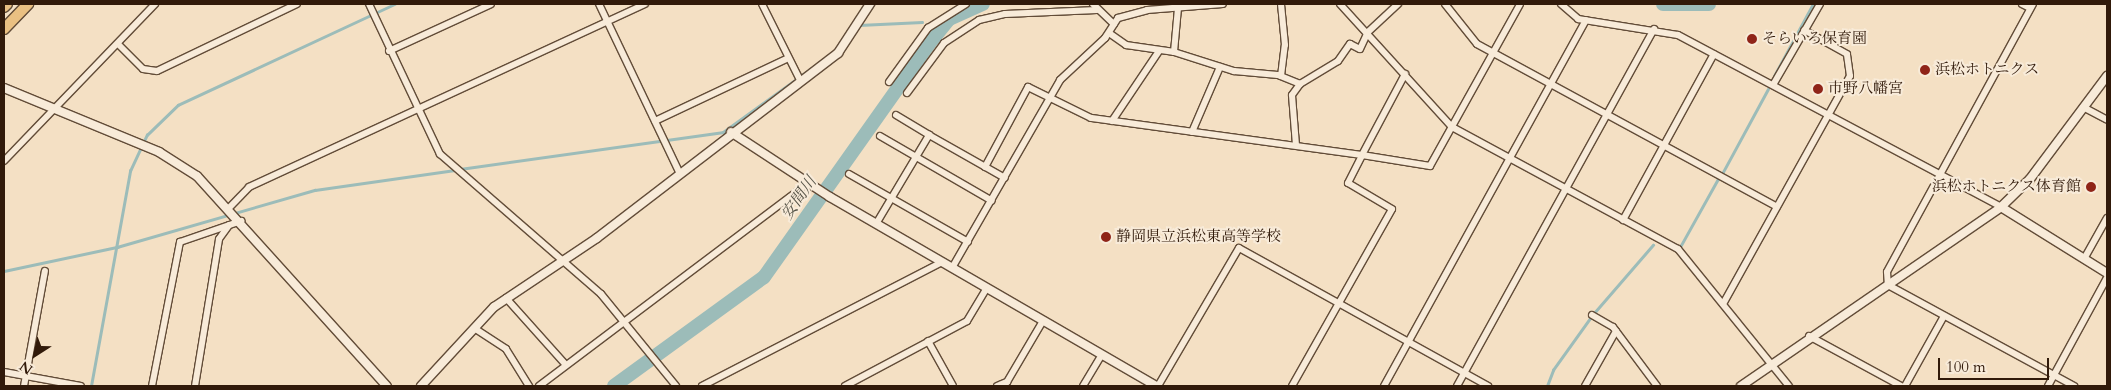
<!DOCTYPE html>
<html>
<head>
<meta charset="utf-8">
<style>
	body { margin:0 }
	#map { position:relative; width:2111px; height:390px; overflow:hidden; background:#f4e0c4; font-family:Cardo,"Noto Serif JP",serif }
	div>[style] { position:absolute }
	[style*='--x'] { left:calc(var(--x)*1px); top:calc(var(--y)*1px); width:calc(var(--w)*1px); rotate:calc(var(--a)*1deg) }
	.stream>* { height:2.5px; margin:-1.25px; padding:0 1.25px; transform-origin:1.25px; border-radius:1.25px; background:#9cbcb9 }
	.river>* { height:14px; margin:-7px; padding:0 7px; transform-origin:7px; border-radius:7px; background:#9cbcb9 }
	.roads { filter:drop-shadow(1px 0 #624c38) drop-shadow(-1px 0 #624c38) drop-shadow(0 1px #624c38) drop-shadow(0 -1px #624c38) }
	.minor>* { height:6px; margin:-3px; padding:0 3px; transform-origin:3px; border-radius:3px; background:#f8ebd9 }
	.tertiary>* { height:8px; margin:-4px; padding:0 4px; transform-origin:4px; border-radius:4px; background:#f8ebd9 }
	.primary>* { height:10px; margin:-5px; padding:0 5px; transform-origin:5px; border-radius:5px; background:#eac082 }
	.dots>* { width:14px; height:14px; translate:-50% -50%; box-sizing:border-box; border:2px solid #f8ebd9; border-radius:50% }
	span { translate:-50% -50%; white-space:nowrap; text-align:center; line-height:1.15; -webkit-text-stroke:4px #f8ebd9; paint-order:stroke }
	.poi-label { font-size:15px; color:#311a0a }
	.left { translate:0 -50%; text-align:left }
	.right { translate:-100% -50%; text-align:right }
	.water-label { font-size:16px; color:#565347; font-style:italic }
	.frame { position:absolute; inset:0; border:5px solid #311a0a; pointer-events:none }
	.north { position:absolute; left:10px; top:330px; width:50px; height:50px; -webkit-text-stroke:4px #f8ebd9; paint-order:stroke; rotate:215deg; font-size:14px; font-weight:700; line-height:20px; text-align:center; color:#311a0a }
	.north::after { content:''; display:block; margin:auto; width:18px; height:22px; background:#311a0a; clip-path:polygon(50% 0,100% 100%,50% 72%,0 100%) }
	.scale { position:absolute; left:1938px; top:358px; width:111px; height:22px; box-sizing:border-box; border:2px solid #311a0a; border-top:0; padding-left:6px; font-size:15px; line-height:18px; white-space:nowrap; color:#311a0a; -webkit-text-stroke:4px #f8ebd9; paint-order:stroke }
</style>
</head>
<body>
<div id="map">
	<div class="stream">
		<i style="--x:859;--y:25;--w:63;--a:-2.7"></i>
		<i style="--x:1774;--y:76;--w:82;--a:-61.6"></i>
		<i style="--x:460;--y:169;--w:266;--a:-8"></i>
		<i style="--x:723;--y:132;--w:120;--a:-35.8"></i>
		<i style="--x:1723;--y:172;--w:94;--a:-61.5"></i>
		<i style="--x:1680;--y:247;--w:78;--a:-60.8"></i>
		<i style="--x:4;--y:271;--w:116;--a:-12"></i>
		<i style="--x:117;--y:247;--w:206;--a:-16.1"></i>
		<i style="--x:315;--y:190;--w:141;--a:-8.1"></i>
		<i style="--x:1594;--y:313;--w:90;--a:-49.1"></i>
		<i style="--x:91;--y:386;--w:219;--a:-79.7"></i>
		<i style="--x:130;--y:171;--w:40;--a:-65"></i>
		<i style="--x:147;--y:135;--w:43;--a:-44.1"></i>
		<i style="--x:178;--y:105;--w:239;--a:-25"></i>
		<i style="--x:1547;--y:386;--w:17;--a:-69"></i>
		<i style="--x:1553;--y:370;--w:65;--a:-54.4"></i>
	</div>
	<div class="river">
		<i style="--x:1663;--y:4;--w:46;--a:0"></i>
		<i style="--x:614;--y:386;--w:185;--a:-36"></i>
		<i style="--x:764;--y:277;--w:284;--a:-54.7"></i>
		<i style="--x:928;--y:45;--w:33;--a:-51"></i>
		<i style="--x:949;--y:19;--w:37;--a:-24"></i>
	</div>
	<div class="roads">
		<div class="minor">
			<i style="--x:369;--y:4;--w:166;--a:64.7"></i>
			<i style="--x:440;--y:154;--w:213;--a:41"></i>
			<i style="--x:601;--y:294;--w:119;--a:50.8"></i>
			<i style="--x:599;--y:4;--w:186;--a:64.5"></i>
			<i style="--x:762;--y:4;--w:87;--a:63.4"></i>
			<i style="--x:1093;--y:4;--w:29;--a:44"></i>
			<i style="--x:1340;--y:4;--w:166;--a:47.7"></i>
			<i style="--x:1452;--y:127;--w:257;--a:28.4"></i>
			<i style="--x:1678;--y:249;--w:176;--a:51"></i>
			<i style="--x:1445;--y:4;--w:51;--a:51.3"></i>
			<i style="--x:1477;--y:44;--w:341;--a:28.5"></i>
			<i style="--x:1561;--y:4;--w:23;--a:41"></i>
			<i style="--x:1578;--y:19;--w:101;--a:9.1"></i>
			<i style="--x:1678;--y:35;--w:366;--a:28"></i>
			<i style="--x:2022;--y:4;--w:9;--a:27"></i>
			<i style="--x:2033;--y:4;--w:305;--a:118.6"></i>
			<i style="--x:1887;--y:272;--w:13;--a:86"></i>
			<i style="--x:1888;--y:285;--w:212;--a:28.5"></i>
			<i style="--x:1109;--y:33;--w:21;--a:35"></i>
			<i style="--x:1126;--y:45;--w:49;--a:8.3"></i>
			<i style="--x:1174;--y:52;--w:63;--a:17.6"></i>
			<i style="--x:1234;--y:71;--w:44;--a:5.2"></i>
			<i style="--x:1278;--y:75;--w:24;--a:22"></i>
			<i style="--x:118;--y:44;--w:35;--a:45"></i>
			<i style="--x:143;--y:69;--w:14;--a:8"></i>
			<i style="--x:157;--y:71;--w:155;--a:-25.6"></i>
			<i style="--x:389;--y:51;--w:112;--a:-24.7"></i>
			<i style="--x:1174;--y:52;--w:44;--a:-84.8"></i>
			<i style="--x:1281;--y:76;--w:31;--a:-83"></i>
			<i style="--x:1285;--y:45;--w:41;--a:-95.6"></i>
			<i style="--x:889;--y:82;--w:67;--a:-54.2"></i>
			<i style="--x:928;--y:28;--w:45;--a:-32.3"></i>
			<i style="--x:1773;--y:85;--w:94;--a:-59.9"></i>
			<i style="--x:907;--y:93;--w:62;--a:-53.5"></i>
			<i style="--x:944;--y:43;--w:42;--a:-33.3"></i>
			<i style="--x:979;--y:20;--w:27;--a:-13"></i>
			<i style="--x:1005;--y:14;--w:92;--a:-2.5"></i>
			<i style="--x:2083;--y:107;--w:27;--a:28"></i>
			<i style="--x:896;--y:115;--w:39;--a:31"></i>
			<i style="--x:655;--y:121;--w:147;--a:-25.3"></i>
			<i style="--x:1112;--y:121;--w:84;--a:-56.1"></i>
			<i style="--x:1192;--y:132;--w:71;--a:-66.7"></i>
			<i style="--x:880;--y:136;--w:129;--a:30.1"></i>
			<i style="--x:1296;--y:145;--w:50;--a:-94.6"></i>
			<i style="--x:1292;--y:95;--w:14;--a:-54"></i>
			<i style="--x:1300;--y:84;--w:44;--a:-31.2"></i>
			<i style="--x:1338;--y:61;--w:21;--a:-55"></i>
			<i style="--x:1350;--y:44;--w:11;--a:27"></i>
			<i style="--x:1360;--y:49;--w:19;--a:-65"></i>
			<i style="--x:1368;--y:32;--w:41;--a:-43"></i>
			<i style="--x:4;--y:161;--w:218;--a:-46.1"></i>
			<i style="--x:985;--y:167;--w:91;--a:-61.7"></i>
			<i style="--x:1028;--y:87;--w:70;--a:26.2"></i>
			<i style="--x:1091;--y:118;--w:274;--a:7.8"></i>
			<i style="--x:1362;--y:155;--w:92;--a:-62"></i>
			<i style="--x:849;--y:174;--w:137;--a:29.7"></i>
			<i style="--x:229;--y:208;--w:29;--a:-46"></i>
			<i style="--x:249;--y:187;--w:436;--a:-24.8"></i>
			<i style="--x:1623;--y:220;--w:189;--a:-61.3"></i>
			<i style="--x:876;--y:224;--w:104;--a:-59.2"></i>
			<i style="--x:929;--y:135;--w:87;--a:29.5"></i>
			<i style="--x:2084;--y:259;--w:47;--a:-60.7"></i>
			<i style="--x:952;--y:268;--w:217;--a:-60.1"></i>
			<i style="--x:1060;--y:80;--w:62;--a:-43"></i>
			<i style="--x:1105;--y:38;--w:24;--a:-57"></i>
			<i style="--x:1118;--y:18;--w:30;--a:-15"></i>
			<i style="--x:1147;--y:10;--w:76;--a:-4.5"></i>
			<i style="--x:506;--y:298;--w:90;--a:48.2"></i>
			<i style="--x:1723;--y:304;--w:261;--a:-60.9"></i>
			<i style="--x:1850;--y:76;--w:22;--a:-98"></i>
			<i style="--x:1847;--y:54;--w:49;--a:-150.8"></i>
			<i style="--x:1592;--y:315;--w:24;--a:30"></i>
			<i style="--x:1613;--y:327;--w:74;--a:53.3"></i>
			<i style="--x:474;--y:328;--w:38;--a:33"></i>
			<i style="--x:506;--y:349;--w:44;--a:58.1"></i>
			<i style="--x:1809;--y:336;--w:105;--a:28.5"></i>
			<i style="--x:928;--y:341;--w:51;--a:60.9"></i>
			<i style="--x:4;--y:372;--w:78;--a:10.3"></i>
			<i style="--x:24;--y:386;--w:117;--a:-79.7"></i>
			<i style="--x:152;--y:386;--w:147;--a:-79"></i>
			<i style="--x:180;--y:242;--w:65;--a:-19"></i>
			<i style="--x:195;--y:386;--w:149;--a:-80.7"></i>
			<i style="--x:219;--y:239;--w:17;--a:-54"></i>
			<i style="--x:539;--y:386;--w:337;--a:-37"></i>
			<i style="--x:702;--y:386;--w:270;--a:-27.3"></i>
			<i style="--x:845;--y:386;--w:138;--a:-28"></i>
			<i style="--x:967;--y:321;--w:39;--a:-59"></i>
			<i style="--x:997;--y:386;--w:11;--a:-22"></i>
			<i style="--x:1007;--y:382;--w:71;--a:-59.5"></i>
			<i style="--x:1083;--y:386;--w:37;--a:-59"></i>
			<i style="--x:1158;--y:386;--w:160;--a:-59.6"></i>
			<i style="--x:1239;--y:248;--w:285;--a:29"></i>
			<i style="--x:1292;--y:386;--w:203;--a:-60.5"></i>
			<i style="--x:1392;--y:209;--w:51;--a:-149.4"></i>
			<i style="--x:1348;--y:183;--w:31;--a:-63"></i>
			<i style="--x:1362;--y:155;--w:69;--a:9.2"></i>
			<i style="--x:1430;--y:166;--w:185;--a:-60.9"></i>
			<i style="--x:1384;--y:386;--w:418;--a:-61.1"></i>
			<i style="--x:1457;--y:386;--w:408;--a:-61.1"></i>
			<i style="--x:1585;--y:386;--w:63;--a:-60.6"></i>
			<i style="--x:1905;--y:386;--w:80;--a:-60.9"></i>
			<i style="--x:2048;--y:386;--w:123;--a:-61.4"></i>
		</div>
		<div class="tertiary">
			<i style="--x:4;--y:88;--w:168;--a:22.4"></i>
			<i style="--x:159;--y:152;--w:45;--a:32.3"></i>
			<i style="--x:197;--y:176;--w:283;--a:47.9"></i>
			<i style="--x:731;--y:132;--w:118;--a:33.3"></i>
			<i style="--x:830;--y:197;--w:377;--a:30.1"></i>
			<i style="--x:2001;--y:207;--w:125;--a:31.9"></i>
			<i style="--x:421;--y:386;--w:108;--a:-47.3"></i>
			<i style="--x:494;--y:307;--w:124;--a:-33.8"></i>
			<i style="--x:597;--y:238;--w:304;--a:-37.5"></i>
			<i style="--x:838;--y:53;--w:59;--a:-56.9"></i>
			<i style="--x:1741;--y:386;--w:316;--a:-34.5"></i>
			<i style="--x:2001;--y:207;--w:40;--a:-44"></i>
			<i style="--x:2030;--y:179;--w:129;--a:-53.2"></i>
		</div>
		<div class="primary">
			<i style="--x:4;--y:7;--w:4;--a:-45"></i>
			<i style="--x:4;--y:29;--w:35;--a:-46"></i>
		</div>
	</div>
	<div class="dots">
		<i style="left:1752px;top:39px;background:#8f2418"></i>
		<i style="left:1925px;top:70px;background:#8f2418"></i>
		<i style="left:1818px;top:89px;background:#8f2418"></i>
		<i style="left:2091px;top:187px;background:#8f2418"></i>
		<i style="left:1106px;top:237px;background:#8f2418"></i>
	</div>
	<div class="poi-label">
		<span class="left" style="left:1762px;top:39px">そらいろ保育園</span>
		<span class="left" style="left:1935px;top:70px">浜松ホトニクス</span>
		<span class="left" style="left:1828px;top:89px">市野八幡宮</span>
		<span class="right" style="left:2081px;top:187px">浜松ホトニクス体育館</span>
		<span class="left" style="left:1116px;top:237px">静岡県立浜松東高等学校</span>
	</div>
	<div class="water-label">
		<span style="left:799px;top:198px;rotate:-55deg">安間川</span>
	</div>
	<div class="frame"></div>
	<div class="north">N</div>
	<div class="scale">100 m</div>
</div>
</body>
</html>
